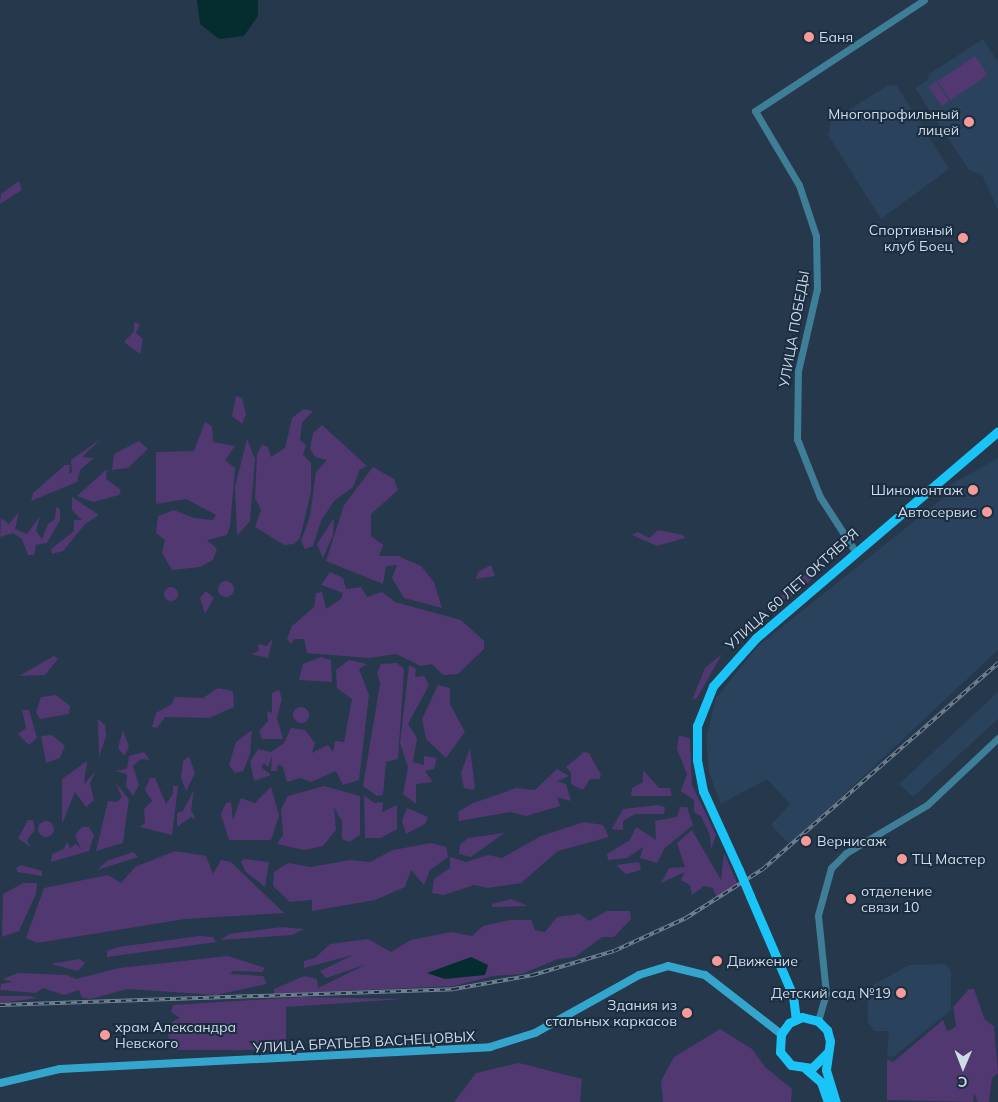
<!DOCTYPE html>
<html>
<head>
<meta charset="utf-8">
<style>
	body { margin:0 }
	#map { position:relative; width:998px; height:1102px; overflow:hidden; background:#25384c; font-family:Mulish,sans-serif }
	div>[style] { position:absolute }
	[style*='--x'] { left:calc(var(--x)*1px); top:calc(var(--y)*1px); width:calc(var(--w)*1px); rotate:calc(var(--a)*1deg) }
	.built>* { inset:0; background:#2a425c }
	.green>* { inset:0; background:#523871; transform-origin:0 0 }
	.round { border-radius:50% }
	.water>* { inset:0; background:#052d2f }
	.tertiary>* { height:7px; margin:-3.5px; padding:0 3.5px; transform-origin:3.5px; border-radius:3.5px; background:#3f7e97 }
	.secondary>* { height:8px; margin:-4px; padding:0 4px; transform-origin:4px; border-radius:4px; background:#34a6cd }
	.primary>* { height:9px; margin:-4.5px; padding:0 4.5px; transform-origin:4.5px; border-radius:4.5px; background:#1ac4f7 }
	.rail>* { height:4px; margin-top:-2px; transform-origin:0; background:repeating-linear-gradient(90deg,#1b2d41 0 5.5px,#728293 0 11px); box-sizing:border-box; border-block:1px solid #728293 }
	.primary-bridge>* { height:9px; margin:-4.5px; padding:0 4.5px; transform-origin:4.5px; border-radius:4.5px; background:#1ac4f7 }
	.dots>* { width:14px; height:14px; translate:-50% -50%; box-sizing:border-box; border:2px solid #1b2d41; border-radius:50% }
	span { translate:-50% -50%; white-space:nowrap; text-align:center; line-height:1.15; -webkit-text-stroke:4px #1b2d41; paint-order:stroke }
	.poi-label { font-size:14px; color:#d0dbe8 }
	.left { translate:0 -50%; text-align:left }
	.right { translate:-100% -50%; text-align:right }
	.street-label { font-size:14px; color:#d0dbe8 }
	.north { position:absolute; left:938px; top:1042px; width:50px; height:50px; -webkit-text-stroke:4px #1b2d41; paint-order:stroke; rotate:181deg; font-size:14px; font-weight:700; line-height:20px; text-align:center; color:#d0dbe8 }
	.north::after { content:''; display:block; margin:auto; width:18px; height:22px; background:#d0dbe8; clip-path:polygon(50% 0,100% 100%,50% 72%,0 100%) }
</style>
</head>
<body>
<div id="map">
	<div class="built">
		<i style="clip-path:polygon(983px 39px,998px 62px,998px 210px,982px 175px,969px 170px,915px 88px,928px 80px,929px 74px)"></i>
		<i style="clip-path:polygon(888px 85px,897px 86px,949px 169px,881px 219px,828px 135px,831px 121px)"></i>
		<i style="clip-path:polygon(998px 458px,998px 650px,790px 845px,771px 825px,790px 804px,767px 779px,721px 804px,709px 773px,706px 738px,716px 698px,757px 647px,947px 495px,950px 485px)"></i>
		<i style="clip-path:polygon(998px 692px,998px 719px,913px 797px,899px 784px)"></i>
		<i style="clip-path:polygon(945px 964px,951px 970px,951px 1010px,893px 1057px,887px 1056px,889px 1031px,874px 1031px,868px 1022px,868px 988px,909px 965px)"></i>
	</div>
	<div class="green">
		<i style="left:975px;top:56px;width:23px;height:45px;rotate:56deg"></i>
		<i style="left:936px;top:81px;width:24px;height:9px;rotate:57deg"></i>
		<i style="clip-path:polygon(19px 181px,22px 190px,0 204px,1px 194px)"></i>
		<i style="clip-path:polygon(134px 322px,140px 324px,136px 333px,143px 339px,140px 354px,124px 342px,134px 331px)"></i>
		<i style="clip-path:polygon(236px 396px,242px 398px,246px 414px,242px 424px,232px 416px)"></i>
		<i style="clip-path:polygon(303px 409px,313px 411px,302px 423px,300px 440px,306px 445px,303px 455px,311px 463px,311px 492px,300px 538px,294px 544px,284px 545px,255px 527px,261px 510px,255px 498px,257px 454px,262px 445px,268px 447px,271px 457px,285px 448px,292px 418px)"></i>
		<i style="clip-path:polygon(205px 422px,212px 426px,213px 442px,235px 446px,225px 460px,235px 468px,230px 527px,227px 535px,207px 540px,217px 549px,213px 560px,200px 567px,172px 570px,162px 553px,165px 540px,156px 533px,158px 516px,174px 510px,194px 518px,213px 520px,216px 515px,186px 499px,156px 504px,156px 452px,194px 451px)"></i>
		<i style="clip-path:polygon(322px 425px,367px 466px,360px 469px,353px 487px,334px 501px,321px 521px,313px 546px,305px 549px,301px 541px,310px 516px,316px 472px,327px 460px,315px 457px,310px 449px,313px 433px)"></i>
		<i style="clip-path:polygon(102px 438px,82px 457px,94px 458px,80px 470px,77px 482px,31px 501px,33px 493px,65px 465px,70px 465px,69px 474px,72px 472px,71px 460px)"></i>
		<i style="clip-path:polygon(247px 439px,255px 459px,250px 521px,237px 536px,235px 487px)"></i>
		<i style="clip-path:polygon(139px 441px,148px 449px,128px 468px,112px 470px,114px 454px)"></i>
		<i style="clip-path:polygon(373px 467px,394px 479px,398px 490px,371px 514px,371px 536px,383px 545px,379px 556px,398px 556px,421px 566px,434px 582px,442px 608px,404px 598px,392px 578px,397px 565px,386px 566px,383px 584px,326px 561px,344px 505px)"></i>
		<i style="clip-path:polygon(107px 469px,106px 479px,121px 490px,119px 495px,93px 502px,77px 496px)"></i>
		<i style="clip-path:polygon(72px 497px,99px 515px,85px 524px,63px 551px,52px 554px,51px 549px,74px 531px,74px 520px,82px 520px,72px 510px)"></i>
		<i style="clip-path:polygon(56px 507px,60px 509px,60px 520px,47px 543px,36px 545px,34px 555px,28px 555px,22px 539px,13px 533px,0 537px,1px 518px,9px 524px,19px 512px,15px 529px,27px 534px,40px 516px,36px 531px,42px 539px,48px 524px,55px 519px)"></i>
		<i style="clip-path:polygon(334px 518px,333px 535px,323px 558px,317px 544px)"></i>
		<i style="clip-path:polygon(658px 530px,683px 535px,685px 538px,657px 546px,632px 535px,638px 532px,649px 538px)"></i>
		<i style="clip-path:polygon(491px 565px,495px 576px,476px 579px,478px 572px)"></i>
		<i style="clip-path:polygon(330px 572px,343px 578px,346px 589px,361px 587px,367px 597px,382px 592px,395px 602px,461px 620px,484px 641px,484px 649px,458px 674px,443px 675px,432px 664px,421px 666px,396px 654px,369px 658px,307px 653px,304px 639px,294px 639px,291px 644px,287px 639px,292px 626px,314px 607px,316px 593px,322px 592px,326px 609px,341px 599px,343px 593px,321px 585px)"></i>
		<i style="clip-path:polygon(805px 574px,812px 578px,802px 590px,788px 599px,773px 601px,791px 590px)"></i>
		<i class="round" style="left:218px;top:581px;width:16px;height:16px"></i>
		<i class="round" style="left:164px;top:587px;width:14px;height:14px"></i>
		<i style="clip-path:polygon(206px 591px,214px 598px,205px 614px,200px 598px)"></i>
		<i style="clip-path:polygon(273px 638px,268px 658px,251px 654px,259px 651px,258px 644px,267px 646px)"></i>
		<i style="clip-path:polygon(722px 654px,697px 698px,692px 700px,705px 668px)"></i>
		<i style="clip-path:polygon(54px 656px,58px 659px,45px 675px,19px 676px)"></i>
		<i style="clip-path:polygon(321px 657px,331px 660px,332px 682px,299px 680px,303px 664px)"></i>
		<i style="clip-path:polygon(349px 660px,367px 664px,359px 669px,369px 695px,359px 780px,343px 785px,336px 771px,311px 782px,301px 778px,287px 782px,283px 767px,278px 764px,277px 771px,271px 771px,272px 756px,268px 767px,264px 763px,261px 767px,271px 775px,254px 781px,250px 762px,258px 749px,271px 752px,284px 743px,291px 728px,305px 730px,315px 743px,312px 753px,328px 745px,333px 752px,335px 741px,344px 742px,352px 699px,337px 688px,336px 670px)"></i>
		<i style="clip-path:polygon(397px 663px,404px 669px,398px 759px,386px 762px,383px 795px,377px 796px,363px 786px,380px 684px,377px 673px,381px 664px)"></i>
		<i style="clip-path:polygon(409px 665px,416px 669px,415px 677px,424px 676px,429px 685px,408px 724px,417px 738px,413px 762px,424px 765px,424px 756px,437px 758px,434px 769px,425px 771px,433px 782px,416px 784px,416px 804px,403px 794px,408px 767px,400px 743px)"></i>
		<i style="clip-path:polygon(438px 685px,450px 688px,450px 704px,465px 732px,446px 758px,426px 739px,422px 719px)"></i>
		<i style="clip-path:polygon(218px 688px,233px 691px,234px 707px,209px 718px,165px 717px,157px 728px,152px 727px,156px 713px,172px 704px,175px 697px,203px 698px)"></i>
		<i style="clip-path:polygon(279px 690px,282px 699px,277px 718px,283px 739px,262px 739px,259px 731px,268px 721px,267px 711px,272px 713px,272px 693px)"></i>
		<i style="clip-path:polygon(56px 695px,70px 706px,69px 714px,40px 719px,36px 712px,41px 697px)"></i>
		<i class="round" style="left:293px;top:707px;width:16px;height:16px"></i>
		<i style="clip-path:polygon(22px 710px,29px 710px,37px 738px,29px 745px,18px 734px,26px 728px)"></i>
		<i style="clip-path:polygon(98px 719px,105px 725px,106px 736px,99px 757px)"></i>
		<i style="clip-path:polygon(123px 730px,129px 747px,124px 756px,118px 748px)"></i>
		<i style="clip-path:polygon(252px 730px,250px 754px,243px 771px,235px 773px,229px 765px,236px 742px)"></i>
		<i style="clip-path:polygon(52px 735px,65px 746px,60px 758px,46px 763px,41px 736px)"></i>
		<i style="clip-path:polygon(679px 735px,690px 739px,692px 785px,716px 835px,711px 849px,710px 835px,701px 816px,694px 812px,694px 800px,681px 791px,687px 774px,677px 749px)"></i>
		<i style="clip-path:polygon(470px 748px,475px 787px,473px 790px,464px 788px,461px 773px)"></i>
		<i style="clip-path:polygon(144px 752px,150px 760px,141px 759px,133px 766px,139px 785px,133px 796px,126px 786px,127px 774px,115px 771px,127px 769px,129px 756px)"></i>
		<i style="clip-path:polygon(584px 752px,589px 753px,601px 775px,599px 779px,590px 779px,583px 790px,571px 784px,571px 773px,566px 767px)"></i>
		<i style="clip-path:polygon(189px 756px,195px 773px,186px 791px,181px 777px,183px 761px)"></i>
		<i style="clip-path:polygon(87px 761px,84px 784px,95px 772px,90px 783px,94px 800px,86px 807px,75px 792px,62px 824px,62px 779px)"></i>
		<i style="clip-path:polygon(557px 769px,569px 776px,557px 781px,566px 784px,571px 801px,557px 797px,560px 806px,526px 816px,510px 812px,459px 821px,458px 812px,471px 804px,516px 788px,535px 790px)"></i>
		<i style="clip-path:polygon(643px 770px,659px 788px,670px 788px,672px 796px,631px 796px,632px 788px,643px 782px)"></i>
		<i style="clip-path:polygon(150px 778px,155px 778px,166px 804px,173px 794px,173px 786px,178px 786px,172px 835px,140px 827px,145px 823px,144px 809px,152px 801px,145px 790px)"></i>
		<i style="clip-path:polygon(115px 782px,129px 799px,123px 843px,96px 851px,108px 801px,117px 802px,122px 797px)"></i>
		<i style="clip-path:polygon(324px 786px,360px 796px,360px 835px,349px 842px,342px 839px,342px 821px,334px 807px,336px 830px,323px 846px,304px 850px,277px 844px,283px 835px,281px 809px,288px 796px)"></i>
		<i style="clip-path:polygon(271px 787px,279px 816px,271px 840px,229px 840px,221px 814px,226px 803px,231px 802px,233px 820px,241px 798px,255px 803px)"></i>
		<i style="clip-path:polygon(194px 790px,191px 810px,196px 820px,191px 817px,177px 827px,177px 813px,183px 811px)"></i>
		<i style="clip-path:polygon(364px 795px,374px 803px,383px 802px,382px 812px,397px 805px,397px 829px,381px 838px,365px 838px)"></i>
		<i style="clip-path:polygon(658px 805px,665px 807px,664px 814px,635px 814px,623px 821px,623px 830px,612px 829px,623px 809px)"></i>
		<i style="clip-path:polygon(680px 807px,687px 807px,693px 825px,665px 848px,657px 863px,640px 858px,643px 847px,627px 858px,608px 860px,607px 854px,630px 840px,636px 827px,656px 840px,655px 821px,677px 817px)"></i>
		<i style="clip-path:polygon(407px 808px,428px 817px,425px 824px,406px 834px,402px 821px)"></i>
		<i style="clip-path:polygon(28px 820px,33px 820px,35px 830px,27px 840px,30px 847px,18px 838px)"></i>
		<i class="round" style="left:38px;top:821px;width:16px;height:16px"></i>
		<i style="clip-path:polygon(584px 822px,603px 825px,609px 837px,558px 851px,521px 883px,488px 888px,474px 885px,444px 895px,432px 893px,434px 879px,450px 868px,450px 857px,466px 862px,488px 855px,502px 858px,541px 836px)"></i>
		<i style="clip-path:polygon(82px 827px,89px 827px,94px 835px,89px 851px,51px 862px,52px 854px,64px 849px,67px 842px,70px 848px,76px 844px,81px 849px,75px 835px)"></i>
		<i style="clip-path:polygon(692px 830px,721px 880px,724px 853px,737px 883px,734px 888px,716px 896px,713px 888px,704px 886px,692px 895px,690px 885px,681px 880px,685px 872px,661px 883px,669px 868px,685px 867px,677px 843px)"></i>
		<i style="clip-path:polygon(504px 833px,471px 857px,459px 854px,460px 845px,468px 838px)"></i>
		<i style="clip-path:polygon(431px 843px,446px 847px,448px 857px,430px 870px,424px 885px,411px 870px,405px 887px,375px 900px,312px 911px,312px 900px,290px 902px,273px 886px,274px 872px,288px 863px,311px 867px,350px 860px,370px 862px,393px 850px)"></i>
		<i style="clip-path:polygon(175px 851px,206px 856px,213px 874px,221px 860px,231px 862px,284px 913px,185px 919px,37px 943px,26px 938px,44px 888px,108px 875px,121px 883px,135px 867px)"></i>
		<i style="clip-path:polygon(133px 852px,138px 857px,97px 870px,107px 861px)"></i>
		<i style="clip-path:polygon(244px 859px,269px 862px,265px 887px,246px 872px,241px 862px)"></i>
		<i style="clip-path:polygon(639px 862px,641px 870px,626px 874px,616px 865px)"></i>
		<i style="clip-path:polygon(21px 865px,42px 871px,42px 876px,18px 872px,16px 868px)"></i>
		<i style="clip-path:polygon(23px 883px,37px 883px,36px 894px,19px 931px,2px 937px,3px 894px)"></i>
		<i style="clip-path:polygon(511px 899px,528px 906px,492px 907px,492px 904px)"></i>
		<i style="clip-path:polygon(607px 911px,630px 911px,631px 919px,614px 937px,602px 937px,575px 957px,558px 959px,522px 974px,493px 976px,454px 986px,274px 994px,274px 989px,304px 976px,317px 979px,318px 988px,367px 964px,326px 978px,320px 971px,353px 955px,304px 968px,304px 961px,315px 958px,330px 944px,368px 939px,391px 952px,411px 940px,451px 932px,472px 936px,483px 926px,510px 920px,531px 920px,535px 930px,545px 932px,557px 917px,580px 914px,589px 921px)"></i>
		<i style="clip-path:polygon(282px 927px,304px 929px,292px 935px,221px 940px,229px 934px)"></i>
		<i style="clip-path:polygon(199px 936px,213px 937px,216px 942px,107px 957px,107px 951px,118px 947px)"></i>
		<i style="clip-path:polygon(228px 956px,265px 968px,262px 972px,233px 971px,230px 974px,263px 976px,267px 984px,216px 995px,128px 989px,90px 999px,82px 998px,79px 990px,64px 995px,43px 988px,36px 993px,0 990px,1px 984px,12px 982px,3px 979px,18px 973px,67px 975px,76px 979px,119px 968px)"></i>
		<i style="clip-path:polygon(79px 959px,85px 963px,78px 971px,51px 964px)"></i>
		<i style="clip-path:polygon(969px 989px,974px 989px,985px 1020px,994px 1026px,998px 1073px,992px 1078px,989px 1102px,978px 1102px,974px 1093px,973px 1102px,887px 1100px,887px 1059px,893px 1062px,943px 1020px,947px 1031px,951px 1030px,956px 1026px,953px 1007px)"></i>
		<i style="clip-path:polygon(0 996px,29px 996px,37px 998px,0 1003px)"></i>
		<i style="clip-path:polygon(302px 997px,404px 999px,286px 1007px,286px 1045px,282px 1050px,173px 1050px,168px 1035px,173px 1021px,180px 1018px,171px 1012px,173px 1005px)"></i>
		<i style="clip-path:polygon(720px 1029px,752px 1049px,765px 1067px,792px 1089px,791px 1102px,663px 1102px,661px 1081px,674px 1057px)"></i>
		<i style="clip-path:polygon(519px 1063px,582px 1079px,580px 1102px,454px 1102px,476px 1073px)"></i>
	</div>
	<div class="water">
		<i style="clip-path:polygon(197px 0,258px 0,258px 16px,244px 36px,219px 39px,200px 24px)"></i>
		<i style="clip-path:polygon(471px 957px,488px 965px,485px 975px,445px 979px,427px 973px)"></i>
	</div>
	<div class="tertiary">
		<i style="--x:855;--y:551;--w:64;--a:-122.9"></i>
		<i style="--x:820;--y:497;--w:62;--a:-111.6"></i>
		<i style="--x:797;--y:439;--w:68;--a:-89.2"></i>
		<i style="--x:798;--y:371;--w:84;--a:-77"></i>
		<i style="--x:817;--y:289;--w:53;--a:-91.1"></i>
		<i style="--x:816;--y:236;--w:54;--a:-108.4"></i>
		<i style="--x:799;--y:185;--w:86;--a:-120.7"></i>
		<i style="--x:755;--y:111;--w:202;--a:-33.3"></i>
		<i style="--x:818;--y:1021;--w:29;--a:-74"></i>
		<i style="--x:826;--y:993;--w:78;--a:-95.9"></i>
		<i style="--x:818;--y:915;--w:49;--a:-74.5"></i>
		<i style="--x:831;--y:868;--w:21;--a:-45"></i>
		<i style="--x:846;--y:853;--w:94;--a:-30.7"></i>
		<i style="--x:927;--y:805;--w:98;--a:-43.3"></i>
	</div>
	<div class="secondary">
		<i style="--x:0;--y:1083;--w:62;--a:-13.1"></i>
		<i style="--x:60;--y:1069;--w:431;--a:-2.9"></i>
		<i style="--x:490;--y:1047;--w:47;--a:-17.3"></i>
		<i style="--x:535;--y:1033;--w:119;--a:-29.1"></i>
		<i style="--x:639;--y:975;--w:30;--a:-17"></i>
		<i style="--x:668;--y:966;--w:38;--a:14"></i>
		<i style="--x:705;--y:975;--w:96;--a:37.8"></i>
	</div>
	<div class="primary">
		<i style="--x:739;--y:870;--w:87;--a:-114.5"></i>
		<i style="--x:703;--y:791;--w:32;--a:-101"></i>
		<i style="--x:697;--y:760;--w:34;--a:-90"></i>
		<i style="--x:697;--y:726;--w:43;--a:-68.2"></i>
		<i style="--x:713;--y:686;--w:64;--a:-48.1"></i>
		<i style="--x:756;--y:638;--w:318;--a:-40.5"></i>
		<i style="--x:750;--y:896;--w:109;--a:66.7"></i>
		<i style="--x:793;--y:996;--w:23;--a:83"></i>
		<i style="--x:828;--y:1052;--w:23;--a:135"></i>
		<i style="--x:812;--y:1068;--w:21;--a:-172"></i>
		<i style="--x:791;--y:1065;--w:17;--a:-130"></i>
		<i style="--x:780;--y:1052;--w:18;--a:-87"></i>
		<i style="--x:781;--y:1034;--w:14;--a:-54"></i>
		<i style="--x:789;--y:1023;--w:14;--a:-25"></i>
		<i style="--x:802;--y:1017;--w:16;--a:14"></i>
		<i style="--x:818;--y:1021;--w:13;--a:45"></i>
		<i style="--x:827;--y:1030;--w:11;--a:75"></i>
		<i style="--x:830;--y:1041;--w:29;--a:98"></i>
		<i style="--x:826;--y:1070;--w:34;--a:73"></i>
		<i style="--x:806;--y:1069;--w:20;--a:41"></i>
		<i style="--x:821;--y:1082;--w:21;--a:71"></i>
	</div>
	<div class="rail">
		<i style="--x:0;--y:1005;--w:454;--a:-2"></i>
		<i style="--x:454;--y:989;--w:80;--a:-10"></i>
		<i style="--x:533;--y:975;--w:84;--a:-16.5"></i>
		<i style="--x:614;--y:951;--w:79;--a:-24.6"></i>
		<i style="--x:686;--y:918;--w:91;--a:-32.5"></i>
		<i style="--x:763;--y:869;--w:313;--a:-41.2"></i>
	</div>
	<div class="primary-bridge">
		<i style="--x:739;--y:870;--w:28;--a:67"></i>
	</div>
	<div class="dots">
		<i style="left:809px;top:37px;background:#f59b98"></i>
		<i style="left:969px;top:122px;background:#f59b98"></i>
		<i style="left:963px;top:238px;background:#f59b98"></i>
		<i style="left:973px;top:490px;background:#f59b98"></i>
		<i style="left:987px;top:512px;background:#f59b98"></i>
		<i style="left:806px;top:841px;background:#f59b98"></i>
		<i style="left:902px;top:859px;background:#f59b98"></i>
		<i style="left:851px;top:899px;background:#f59b98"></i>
		<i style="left:717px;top:961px;background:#f59b98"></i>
		<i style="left:901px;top:993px;background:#f59b98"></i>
		<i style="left:687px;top:1013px;background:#f59b98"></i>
		<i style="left:105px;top:1035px;background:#f59b98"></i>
	</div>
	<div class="poi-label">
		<span class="left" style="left:819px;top:37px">Баня</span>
		<span class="right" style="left:959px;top:122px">Многопрофильный<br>лицей</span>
		<span class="right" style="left:953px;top:238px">Спортивный<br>клуб Боец</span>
		<span class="right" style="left:963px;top:490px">Шиномонтаж</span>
		<span class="right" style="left:977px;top:512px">Автосервис</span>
		<span class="left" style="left:817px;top:841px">Вернисаж</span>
		<span class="left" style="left:912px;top:859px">ТЦ Мастер</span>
		<span class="left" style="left:861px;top:899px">отделение<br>связи 10</span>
		<span class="left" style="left:727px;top:961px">Движение</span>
		<span class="right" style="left:891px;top:993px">Детский сад №19</span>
		<span class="right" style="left:677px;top:1013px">Здания из<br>стальных каркасов</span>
		<span class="left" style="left:115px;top:1035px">храм Александра<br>Невского</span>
	</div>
	<div class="street-label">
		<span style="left:794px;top:329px;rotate:-80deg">УЛИЦА ПОБЕДЫ</span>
		<span style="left:792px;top:589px;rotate:-42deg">УЛИЦА 60 ЛЕТ ОКТЯБРЯ</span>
		<span style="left:364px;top:1042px;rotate:-3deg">УЛИЦА БРАТЬЕВ ВАСНЕЦОВЫХ</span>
	</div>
	<div class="north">С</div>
</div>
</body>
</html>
